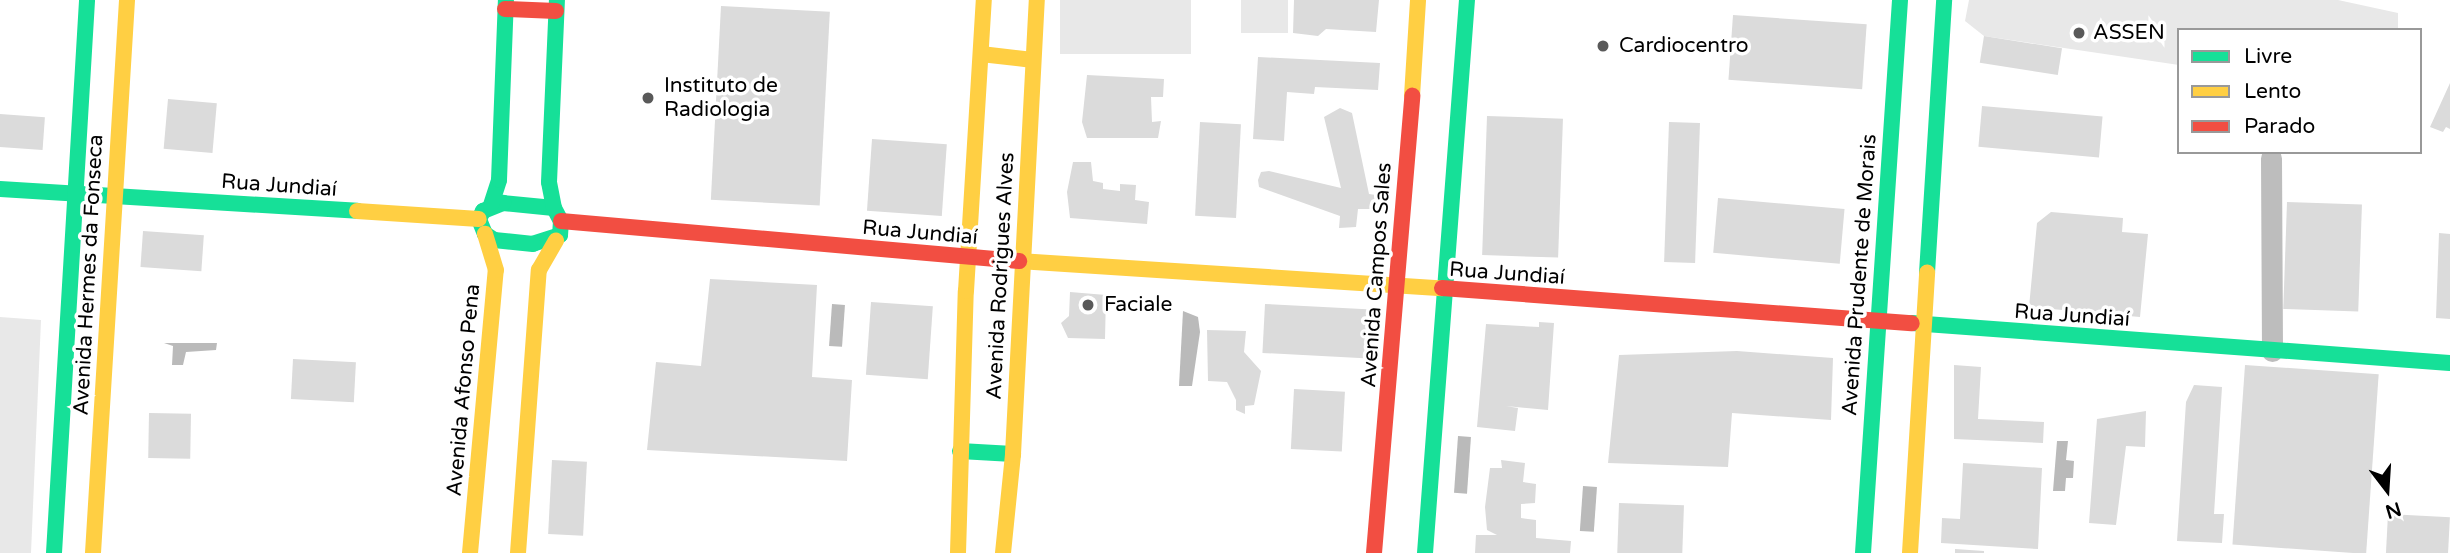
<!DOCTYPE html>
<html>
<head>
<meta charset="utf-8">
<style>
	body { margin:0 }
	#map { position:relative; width:2450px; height:553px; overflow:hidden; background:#fff; font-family:"Varela Round",sans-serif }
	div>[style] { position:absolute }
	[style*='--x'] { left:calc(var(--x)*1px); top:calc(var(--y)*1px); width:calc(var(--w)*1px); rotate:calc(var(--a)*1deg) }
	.green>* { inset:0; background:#e8e8e8; transform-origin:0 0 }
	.water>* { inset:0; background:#bababa; transform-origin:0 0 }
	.building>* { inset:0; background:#dbdbdb; transform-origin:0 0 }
	.street>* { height:21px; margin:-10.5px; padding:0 10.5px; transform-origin:10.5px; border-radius:10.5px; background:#bdbdbd }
	.fast>* { height:16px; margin:-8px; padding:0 8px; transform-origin:8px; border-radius:8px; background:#16e098 }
	.slow>* { height:16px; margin:-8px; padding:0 8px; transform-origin:8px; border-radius:8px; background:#ffcf43 }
	.jam>* { height:16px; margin:-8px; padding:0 8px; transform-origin:8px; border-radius:8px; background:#f24e42 }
	.dots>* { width:19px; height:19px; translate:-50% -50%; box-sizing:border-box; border:4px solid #fff; border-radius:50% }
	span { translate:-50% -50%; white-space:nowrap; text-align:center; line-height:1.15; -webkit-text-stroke:7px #fff; paint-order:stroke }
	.poi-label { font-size:21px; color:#000 }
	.left { translate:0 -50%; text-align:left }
	.street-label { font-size:21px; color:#000 }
	.legend { position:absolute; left:2177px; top:28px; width:245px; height:126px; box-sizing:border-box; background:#fff; border:2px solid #999; margin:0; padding:9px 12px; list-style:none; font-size:21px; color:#000 }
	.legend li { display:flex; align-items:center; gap:14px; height:35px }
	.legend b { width:35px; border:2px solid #999 }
	.north { position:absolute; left:2352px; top:455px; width:70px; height:70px; -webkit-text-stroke:5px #fff; paint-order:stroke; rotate:163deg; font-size:19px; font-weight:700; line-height:28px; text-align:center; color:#000 }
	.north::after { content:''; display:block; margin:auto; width:24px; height:32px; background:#000; clip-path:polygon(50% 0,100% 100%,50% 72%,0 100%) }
</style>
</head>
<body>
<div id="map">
	<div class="green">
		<i style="left:1060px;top:0;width:131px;height:54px"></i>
		<i style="left:1241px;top:0;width:47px;height:33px"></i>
		<i style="clip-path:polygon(1969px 0,2338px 0,2398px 13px,2398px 30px,2179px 30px,2179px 65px,1984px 36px,1965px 21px)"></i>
		<i style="clip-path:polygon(0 317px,41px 320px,31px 553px,0 553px)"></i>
	</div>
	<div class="water">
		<i style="left:832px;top:304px;width:13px;height:42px;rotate:4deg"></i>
		<i style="clip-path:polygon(1183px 311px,1198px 317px,1200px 332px,1192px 386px,1179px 386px)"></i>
		<i style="clip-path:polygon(164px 343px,217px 343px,216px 350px,186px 352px,183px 365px,172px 365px,173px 346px)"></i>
		<i style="left:1458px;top:436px;width:13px;height:57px;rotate:4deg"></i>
		<i style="clip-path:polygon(2057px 441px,2068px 441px,2066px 460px,2074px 461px,2073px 478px,2066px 478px,2065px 491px,2053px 491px)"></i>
		<i style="left:1583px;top:486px;width:14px;height:45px;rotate:4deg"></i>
	</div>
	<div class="building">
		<i style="clip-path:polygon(1294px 0,1379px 0,1376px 32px,1326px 29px,1318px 36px,1293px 33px)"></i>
		<i style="left:721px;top:6px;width:109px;height:194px;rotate:3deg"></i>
		<i style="left:1733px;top:15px;width:134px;height:65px;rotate:4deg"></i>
		<i style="left:1984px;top:36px;width:79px;height:27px;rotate:9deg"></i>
		<i style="clip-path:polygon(1258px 57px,1380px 63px,1378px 90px,1315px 87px,1314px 94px,1287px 92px,1284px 141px,1253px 139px)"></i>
		<i style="clip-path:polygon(1087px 75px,1164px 79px,1163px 97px,1151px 97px,1152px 122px,1161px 121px,1158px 138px,1087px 138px,1082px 122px)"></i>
		<i style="clip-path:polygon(2450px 83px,2450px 129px,2446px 127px,2443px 132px,2430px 127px)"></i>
		<i style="left:168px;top:99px;width:49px;height:50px;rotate:5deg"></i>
		<i style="left:1982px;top:106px;width:121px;height:41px;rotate:5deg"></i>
		<i style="clip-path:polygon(1340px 108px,1352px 113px,1369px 194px,1376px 195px,1377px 209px,1358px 209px,1356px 227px,1339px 228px,1340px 216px,1259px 187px,1258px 180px,1261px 172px,1269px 171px,1341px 188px,1324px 117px)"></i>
		<i style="left:0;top:114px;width:45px;height:33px;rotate:4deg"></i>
		<i style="left:1487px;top:116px;width:76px;height:139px;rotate:2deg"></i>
		<i style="left:1200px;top:122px;width:41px;height:94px;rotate:3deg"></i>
		<i style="left:1669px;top:122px;width:31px;height:140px;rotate:2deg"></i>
		<i style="left:872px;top:139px;width:75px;height:72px;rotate:4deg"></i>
		<i style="clip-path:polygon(1073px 162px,1091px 162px,1093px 181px,1103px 183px,1103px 189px,1120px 191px,1120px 184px,1136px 185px,1135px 200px,1149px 202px,1147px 224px,1070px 218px,1067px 192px)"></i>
		<i style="left:1718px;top:198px;width:127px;height:55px;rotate:5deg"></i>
		<i style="left:2287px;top:202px;width:75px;height:107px;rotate:2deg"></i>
		<i style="clip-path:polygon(2051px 212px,2123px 218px,2122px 232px,2148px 234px,2140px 317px,2029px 307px,2037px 223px)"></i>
		<i style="left:143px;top:231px;width:61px;height:36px;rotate:4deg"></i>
		<i style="clip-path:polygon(2439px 233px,2450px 234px,2450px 319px,2436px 318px)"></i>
		<i style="clip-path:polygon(710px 279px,817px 285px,812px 377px,852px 380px,847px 461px,647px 450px,656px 362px,701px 366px)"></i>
		<i style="clip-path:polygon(1070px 292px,1106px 295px,1105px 339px,1068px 338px,1061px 323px,1069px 316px)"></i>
		<i style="left:871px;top:302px;width:62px;height:73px;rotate:4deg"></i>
		<i style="left:1265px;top:304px;width:102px;height:49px;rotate:3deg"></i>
		<i style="clip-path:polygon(1539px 322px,1554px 323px,1548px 410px,1506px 406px,1518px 408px,1515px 431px,1477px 427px,1486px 324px,1539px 327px)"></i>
		<i style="clip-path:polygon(1207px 330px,1246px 331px,1244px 352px,1261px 371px,1254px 405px,1245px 406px,1245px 414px,1236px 410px,1236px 400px,1227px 382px,1208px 381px)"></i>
		<i style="clip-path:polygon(1737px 351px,1833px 358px,1831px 420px,1732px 413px,1728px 467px,1608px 463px,1619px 355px)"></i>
		<i style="left:293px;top:359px;width:63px;height:40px;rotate:3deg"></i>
		<i style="clip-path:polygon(1954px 365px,1981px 367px,1978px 419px,2044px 422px,2043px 443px,1954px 439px)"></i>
		<i style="left:2245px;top:365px;width:134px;height:180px;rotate:4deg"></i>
		<i style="clip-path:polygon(2194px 385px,2222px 387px,2214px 514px,2224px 514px,2222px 543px,2177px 541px,2186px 402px)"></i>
		<i style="left:1294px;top:389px;width:51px;height:60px;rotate:3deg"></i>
		<i style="clip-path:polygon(2146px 411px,2145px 447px,2126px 446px,2116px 525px,2089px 523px,2097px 419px)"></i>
		<i style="left:149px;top:413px;width:42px;height:45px;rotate:1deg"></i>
		<i style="left:552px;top:460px;width:35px;height:74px;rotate:3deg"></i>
		<i style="clip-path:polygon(1501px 460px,1525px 463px,1523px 482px,1536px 484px,1535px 503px,1521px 504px,1521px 518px,1536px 520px,1536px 538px,1571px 541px,1570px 553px,1475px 553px,1476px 535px,1497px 535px,1487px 530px,1485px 507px,1490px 468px,1502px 468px)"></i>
		<i style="clip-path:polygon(1963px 463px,2042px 468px,2038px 549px,1941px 543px,1942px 518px,1960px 519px)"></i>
		<i style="left:1619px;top:503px;width:65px;height:50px;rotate:2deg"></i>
		<i style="left:2388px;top:514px;width:62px;height:39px;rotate:3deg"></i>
		<i style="clip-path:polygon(1955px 549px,1984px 551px,1984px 553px,1955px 553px)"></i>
	</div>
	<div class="street">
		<i style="--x:2271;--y:158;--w:193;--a:89.7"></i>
	</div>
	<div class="fast">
		<i style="--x:0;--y:189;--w:358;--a:3.5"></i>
		<i style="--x:503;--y:203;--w:51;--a:5.6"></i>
		<i style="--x:554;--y:208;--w:15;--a:62"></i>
		<i style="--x:561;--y:221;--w:14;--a:94"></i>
		<i style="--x:560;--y:235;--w:28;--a:162"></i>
		<i style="--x:533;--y:244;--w:39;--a:-174"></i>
		<i style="--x:494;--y:240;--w:11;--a:-146"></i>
		<i style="--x:485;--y:234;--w:16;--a:-112"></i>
		<i style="--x:479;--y:219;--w:9;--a:-63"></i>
		<i style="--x:483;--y:211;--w:22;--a:-22"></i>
		<i style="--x:491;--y:205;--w:26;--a:-72"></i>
		<i style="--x:499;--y:180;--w:180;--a:-87.8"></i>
		<i style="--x:554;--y:208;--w:26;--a:-101"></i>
		<i style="--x:549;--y:182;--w:182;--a:-87.5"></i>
		<i style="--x:1927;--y:273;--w:274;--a:-86.4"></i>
		<i style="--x:1912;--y:323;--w:539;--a:4.25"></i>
		<i style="--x:960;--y:451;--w:53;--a:3.2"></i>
		<i style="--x:54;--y:553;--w:554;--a:-86.58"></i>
		<i style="--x:1425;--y:553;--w:555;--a:-85.66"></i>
		<i style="--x:1863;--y:553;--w:554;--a:-86.17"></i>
	</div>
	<div class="slow">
		<i style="--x:981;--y:54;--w:52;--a:6.6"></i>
		<i style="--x:1412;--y:96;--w:96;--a:-86.4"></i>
		<i style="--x:357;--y:211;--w:122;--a:3.8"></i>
		<i style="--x:1019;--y:261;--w:424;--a:3.7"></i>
		<i style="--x:93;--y:553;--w:554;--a:-86.48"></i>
		<i style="--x:470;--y:553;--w:284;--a:-84.8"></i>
		<i style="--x:496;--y:270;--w:38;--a:-107"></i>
		<i style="--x:518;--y:553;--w:284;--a:-85.8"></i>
		<i style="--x:539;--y:270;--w:34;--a:-60"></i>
		<i style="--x:958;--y:553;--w:262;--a:-88.3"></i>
		<i style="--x:966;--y:291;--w:292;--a:-86.5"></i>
		<i style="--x:1003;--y:553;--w:100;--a:-84.2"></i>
		<i style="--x:1013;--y:454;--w:455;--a:-87"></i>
		<i style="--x:1910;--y:553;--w:281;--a:-86.5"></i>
	</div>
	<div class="jam">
		<i style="--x:505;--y:9;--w:51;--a:2.2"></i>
		<i style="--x:561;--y:221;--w:460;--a:5"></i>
		<i style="--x:1442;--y:288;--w:471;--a:4.3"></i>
		<i style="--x:1374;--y:553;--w:459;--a:-85.2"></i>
	</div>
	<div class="dots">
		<i style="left:2079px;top:33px;background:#595959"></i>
		<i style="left:1603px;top:46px;background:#595959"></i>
		<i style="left:648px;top:98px;background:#595959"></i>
		<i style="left:1088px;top:305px;background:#595959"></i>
	</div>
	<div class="poi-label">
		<span class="left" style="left:2093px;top:33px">ASSEN</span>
		<span class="left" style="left:1619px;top:46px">Cardiocentro</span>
		<span class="left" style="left:664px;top:98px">Instituto de<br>Radiologia</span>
		<span class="left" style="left:1104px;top:305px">Faciale</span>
	</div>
	<div class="street-label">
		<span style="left:279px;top:186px;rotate:4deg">Rua Jundiaí</span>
		<span style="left:920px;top:233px;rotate:5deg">Rua Jundiaí</span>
		<span style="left:1507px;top:274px;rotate:4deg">Rua Jundiaí</span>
		<span style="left:89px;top:275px;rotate:-87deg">Avenida Hermes da Fonseca</span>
		<span style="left:1377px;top:275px;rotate:-86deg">Avenida Campos Sales</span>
		<span style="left:1860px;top:275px;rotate:-86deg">Avenida Prudente de Morais</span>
		<span style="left:1001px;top:276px;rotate:-87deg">Avenida Rodrigues Alves</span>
		<span style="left:2072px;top:316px;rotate:4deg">Rua Jundiaí</span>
		<span style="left:464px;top:390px;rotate:-85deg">Avenida Afonso Pena</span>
	</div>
	<ul class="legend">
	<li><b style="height:9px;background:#16e098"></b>Livre</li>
	<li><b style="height:9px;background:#ffcf43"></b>Lento</li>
	<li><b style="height:9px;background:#f24e42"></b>Parado</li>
	</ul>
	<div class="north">N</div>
</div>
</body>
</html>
